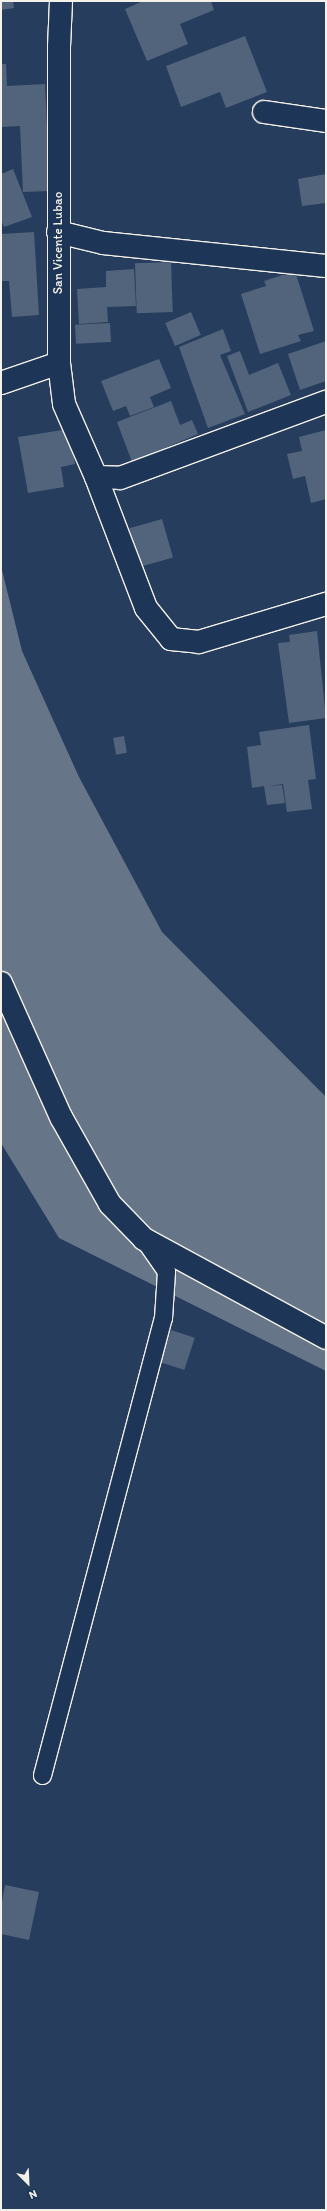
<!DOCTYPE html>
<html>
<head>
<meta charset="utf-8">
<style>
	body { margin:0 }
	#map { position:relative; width:327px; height:2211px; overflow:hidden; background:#263d5d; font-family:Itim,sans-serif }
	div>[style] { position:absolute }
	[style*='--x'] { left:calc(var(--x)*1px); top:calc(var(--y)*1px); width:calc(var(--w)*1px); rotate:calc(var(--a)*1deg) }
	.water>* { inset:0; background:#677588 }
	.building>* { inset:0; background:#52647b; transform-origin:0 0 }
	.roads { filter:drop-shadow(1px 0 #f4f1e8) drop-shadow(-1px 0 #f4f1e8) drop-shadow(0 1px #f4f1e8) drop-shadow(0 -1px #f4f1e8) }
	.lane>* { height:17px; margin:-8.5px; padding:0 8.5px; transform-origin:8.5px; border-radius:8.5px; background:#1d3557 }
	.street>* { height:22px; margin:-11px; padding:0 11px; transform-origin:11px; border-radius:11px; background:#1d3557 }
	.secondary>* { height:22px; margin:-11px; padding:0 11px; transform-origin:11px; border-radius:11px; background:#1d3557 }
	span { translate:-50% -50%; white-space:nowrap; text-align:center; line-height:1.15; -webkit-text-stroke:3px #1d3557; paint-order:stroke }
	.street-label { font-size:13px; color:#f4f1e8 }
	.frame { position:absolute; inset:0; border:2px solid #f4f1e8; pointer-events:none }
	.north { position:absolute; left:8px; top:2163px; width:40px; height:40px; -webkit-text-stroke:3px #1d3557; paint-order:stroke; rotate:156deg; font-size:11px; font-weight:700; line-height:16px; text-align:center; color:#f4f1e8 }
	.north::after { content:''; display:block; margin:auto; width:14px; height:18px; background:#f4f1e8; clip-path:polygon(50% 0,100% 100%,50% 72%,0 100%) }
</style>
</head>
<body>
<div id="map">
	<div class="water">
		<i style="clip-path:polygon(1px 566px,22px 651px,79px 777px,162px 932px,326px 1097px,326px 1371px,59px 1238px,1px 1143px)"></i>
	</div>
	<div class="building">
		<i style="clip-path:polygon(1px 1px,13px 1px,14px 8px,1px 10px)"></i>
		<i style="clip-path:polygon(143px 1px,211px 1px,214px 10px,180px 24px,188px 44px,147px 61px,125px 9px)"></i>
		<i style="clip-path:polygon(245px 36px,267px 92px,226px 108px,220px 92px,181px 107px,166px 66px)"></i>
		<i style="clip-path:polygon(1px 64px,6px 64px,7px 86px,45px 84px,50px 191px,23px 192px,20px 126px,1px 127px)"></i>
		<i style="clip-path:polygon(13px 169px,32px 217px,4px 227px,1px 220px,1px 174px)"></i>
		<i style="clip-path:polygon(326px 174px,326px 203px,302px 206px,298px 179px)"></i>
		<i style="clip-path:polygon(34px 232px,39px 315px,12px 317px,9px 281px,1px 281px,1px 234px)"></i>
		<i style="left:171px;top:262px;width:50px;height:36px;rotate:88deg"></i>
		<i style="clip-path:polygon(134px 269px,136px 306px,107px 307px,108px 322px,79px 324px,77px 289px,106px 287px,106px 271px)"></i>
		<i style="clip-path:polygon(295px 271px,314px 331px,298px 335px,301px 341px,260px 354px,241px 294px,266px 286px,264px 281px)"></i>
		<i style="left:191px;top:312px;width:25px;height:28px;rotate:67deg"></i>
		<i style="left:110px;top:323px;width:19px;height:35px;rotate:87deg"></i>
		<i style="clip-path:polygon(223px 329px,231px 351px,220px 355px,245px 414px,208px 428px,179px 347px)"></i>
		<i style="clip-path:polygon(326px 341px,326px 381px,300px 390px,288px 354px)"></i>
		<i style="clip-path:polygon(240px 351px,249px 375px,278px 363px,291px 395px,248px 412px,227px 356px)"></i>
		<i style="clip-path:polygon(159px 359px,171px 388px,150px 397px,154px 407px,130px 416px,126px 406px,113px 411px,101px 381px)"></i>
		<i style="clip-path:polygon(171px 401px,180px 425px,192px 420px,198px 434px,132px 462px,117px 422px)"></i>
		<i style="clip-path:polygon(69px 429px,75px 464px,61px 467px,64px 487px,28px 493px,18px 437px)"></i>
		<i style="clip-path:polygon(326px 430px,326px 499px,311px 503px,305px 476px,293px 479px,287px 454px,302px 451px,299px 437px)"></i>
		<i style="left:162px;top:519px;width:40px;height:34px;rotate:74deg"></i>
		<i style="clip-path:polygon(317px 631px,326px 718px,289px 723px,278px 643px,290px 642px,289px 635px)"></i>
		<i style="clip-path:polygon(309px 725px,316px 779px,308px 780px,312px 809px,287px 812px,283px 784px,268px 786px,282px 785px,285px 803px,267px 805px,264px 786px,252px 788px,247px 747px,261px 745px,259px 732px)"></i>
		<i style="left:124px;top:736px;width:17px;height:11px;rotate:80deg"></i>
		<i style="left:171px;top:1330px;width:25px;height:34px;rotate:18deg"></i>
		<i style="clip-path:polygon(5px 1885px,39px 1892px,29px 1940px,1px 1934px,1px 1907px)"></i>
	</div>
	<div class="roads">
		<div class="lane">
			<i style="--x:42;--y:1775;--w:473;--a:-75.2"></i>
			<i style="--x:163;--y:1318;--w:47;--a:-86.3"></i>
			<i style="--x:166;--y:1271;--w:38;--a:-125"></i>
		</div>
		<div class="street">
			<i style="--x:264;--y:112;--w:63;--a:8.3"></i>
			<i style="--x:58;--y:232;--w:46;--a:13.7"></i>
			<i style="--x:103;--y:243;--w:224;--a:5.9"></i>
			<i style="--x:1;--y:383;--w:61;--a:-19"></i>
			<i style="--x:59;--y:363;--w:41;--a:83"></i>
			<i style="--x:64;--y:404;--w:80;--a:66.3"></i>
			<i style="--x:96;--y:477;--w:140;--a:69.1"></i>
			<i style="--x:146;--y:608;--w:40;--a:51"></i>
			<i style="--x:171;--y:639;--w:28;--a:6"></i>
			<i style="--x:199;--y:642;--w:133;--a:-16.7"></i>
			<i style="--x:96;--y:477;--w:24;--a:2"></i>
			<i style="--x:120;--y:478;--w:220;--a:-20.3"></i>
			<i style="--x:1;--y:983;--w:147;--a:65.9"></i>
			<i style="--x:61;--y:1117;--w:100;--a:60.6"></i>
			<i style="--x:110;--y:1204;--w:49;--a:45.8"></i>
			<i style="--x:144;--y:1239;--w:207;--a:28.5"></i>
		</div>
		<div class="secondary">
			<i style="--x:59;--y:363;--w:316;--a:-90"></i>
			<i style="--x:59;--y:47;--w:46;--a:-87.5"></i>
		</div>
	</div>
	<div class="street-label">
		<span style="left:58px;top:243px;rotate:-90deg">San Vicente Lubao</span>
	</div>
	<div class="frame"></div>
	<div class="north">N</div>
</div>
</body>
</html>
